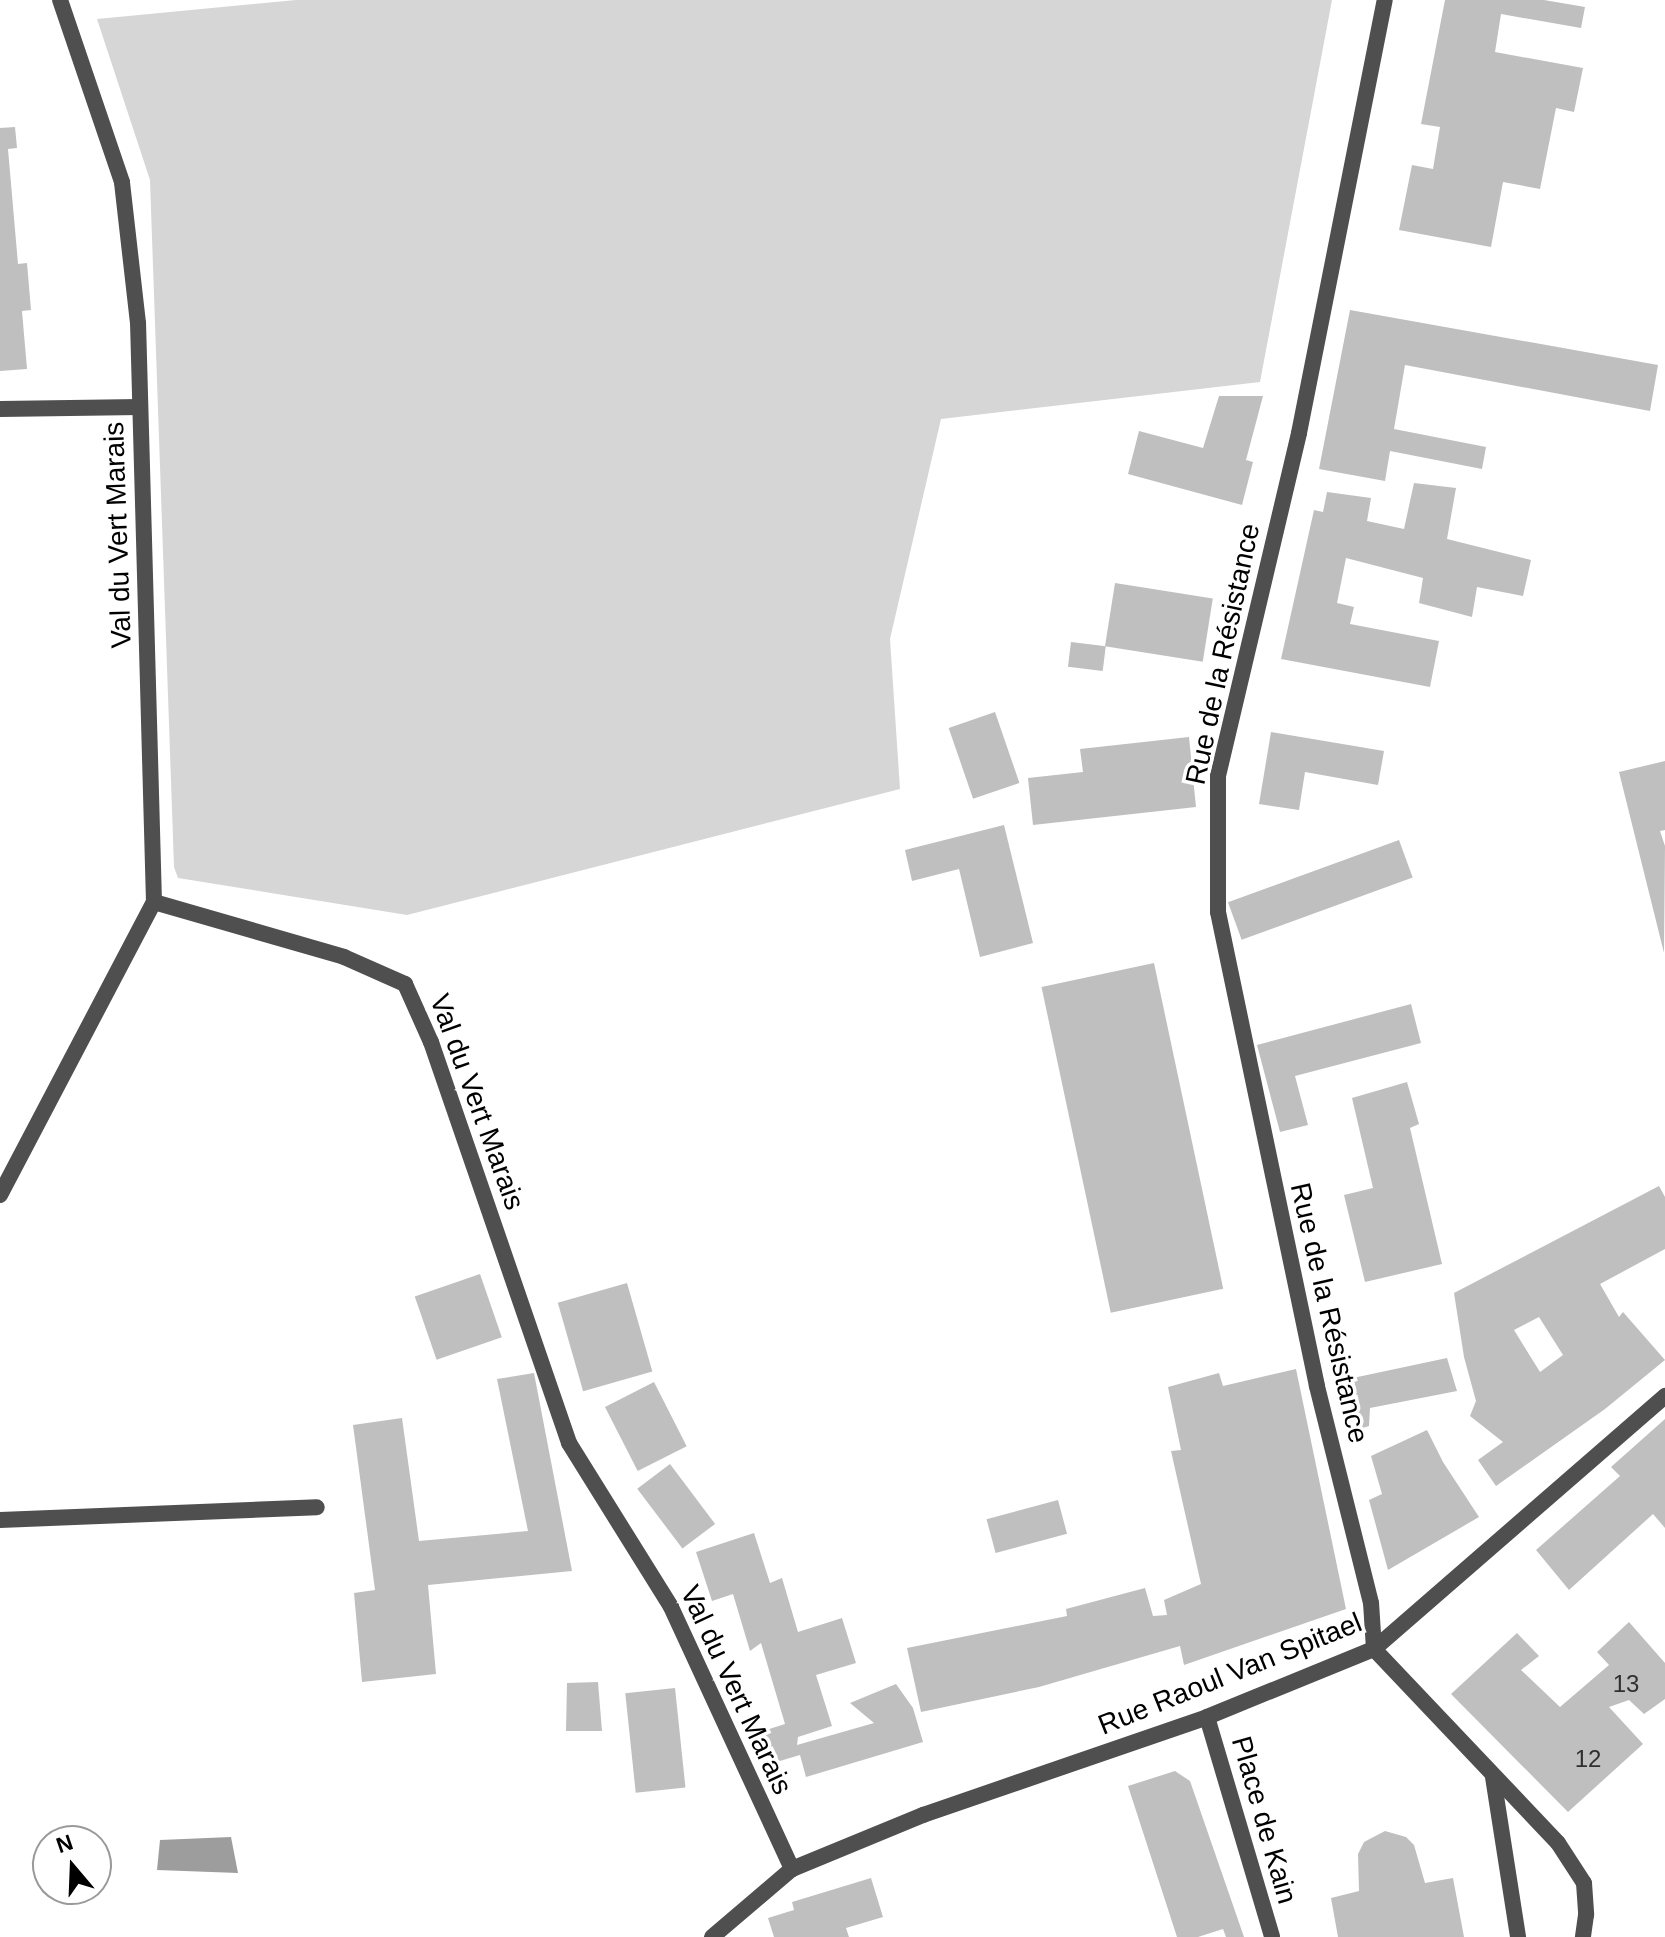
<!DOCTYPE html>
<html>
<head>
<meta charset="utf-8">
<style>
	body { margin:0 }
	#map { position:relative; width:1665px; height:1937px; overflow:hidden; background:#fff; font-family:Arial,sans-serif }
	div>[style] { position:absolute }
	[style*='--x'] { left:calc(var(--x)*1px); top:calc(var(--y)*1px); width:calc(var(--w)*1px); rotate:calc(var(--a)*1deg) }
	.green>* { inset:0; background:#d6d6d6 }
	.water>* { inset:0; background:#9d9d9d }
	.building>* { inset:0; background:#bfbfbf; transform-origin:0 0 }
	.lane>* { height:16px; margin:-8px; padding:0 8px; transform-origin:8px; border-radius:8px; background:#4f4f4f }
	.street>* { height:16px; margin:-8px; padding:0 8px; transform-origin:8px; border-radius:8px; background:#4f4f4f }
	span { translate:-50% -50%; white-space:nowrap; text-align:center; line-height:1.15; -webkit-text-stroke:7px #fff; paint-order:stroke }
	.number-label { font-size:24px; color:#303030 }
	.number-label span { -webkit-text-stroke-width:0 }
	.street-label { font-size:28px; color:#000 }
	.north { position:absolute; left:32px; top:1825px; width:80px; height:80px; box-sizing:border-box; background:#fff; border:2px solid #999; border-radius:50%; rotate:341deg; font-size:22px; font-weight:700; line-height:32px; text-align:center; color:#000 }
	.north::after { content:''; display:block; margin:auto; width:28px; height:36px; background:#000; clip-path:polygon(50% 0,100% 100%,50% 72%,0 100%) }
</style>
</head>
<body>
<div id="map">
	<div class="green">
		<i style="clip-path:polygon(296px 0,1332px 0,1260px 382px,941px 419px,890px 639px,900px 789px,407px 915px,178px 878px,174px 867px,150px 180px,97px 19px)"></i>
	</div>
	<div class="water">
		<i style="clip-path:polygon(231px 1837px,238px 1873px,157px 1870px,160px 1840px)"></i>
	</div>
	<div class="building">
		<i style="clip-path:polygon(1445px 0,1544px 0,1585px 7px,1581px 28px,1501px 14px,1495px 52px,1583px 68px,1574px 112px,1556px 108px,1540px 189px,1503px 182px,1491px 247px,1399px 230px,1412px 165px,1433px 169px,1440px 127px,1421px 124px)"></i>
		<i style="clip-path:polygon(15px 127px,17px 148px,8px 149px,18px 264px,27px 263px,31px 310px,22px 311px,27px 369px,0 371px,0 128px)"></i>
		<i style="clip-path:polygon(1350px 310px,1658px 365px,1650px 411px,1405px 365px,1394px 429px,1486px 447px,1482px 469px,1390px 451px,1385px 481px,1319px 469px)"></i>
		<i style="clip-path:polygon(1219px 396px,1263px 396px,1246px 460px,1253px 462px,1242px 505px,1128px 474px,1139px 431px,1203px 448px)"></i>
		<i style="clip-path:polygon(1414px 483px,1456px 488px,1447px 539px,1531px 560px,1523px 596px,1477px 587px,1472px 617px,1419px 603px,1423px 578px,1346px 558px,1337px 603px,1354px 607px,1350px 624px,1439px 641px,1430px 687px,1281px 659px,1314px 510px,1323px 512px,1327px 492px,1371px 498px,1367px 521px,1404px 529px)"></i>
		<i style="left:1115px;top:583px;width:99px;height:64px;rotate:9deg"></i>
		<i style="left:1071px;top:642px;width:35px;height:25px;rotate:7deg"></i>
		<i style="left:995px;top:712px;width:75px;height:49px;rotate:71deg"></i>
		<i style="clip-path:polygon(1271px 732px,1384px 751px,1378px 785px,1305px 772px,1299px 810px,1259px 804px)"></i>
		<i style="clip-path:polygon(1189px 737px,1196px 807px,1033px 825px,1028px 778px,1083px 772px,1080px 749px)"></i>
		<i style="clip-path:polygon(1665px 761px,1665px 830px,1660px 831px,1665px 846px,1664px 953px,1619px 772px)"></i>
		<i style="clip-path:polygon(1004px 825px,1033px 943px,980px 957px,959px 869px,912px 881px,905px 850px)"></i>
		<i style="left:1399px;top:840px;width:40px;height:182px;rotate:70deg"></i>
		<i style="left:1154px;top:963px;width:333px;height:115px;rotate:78deg"></i>
		<i style="clip-path:polygon(1411px 1004px,1421px 1043px,1295px 1076px,1308px 1125px,1280px 1132px,1257px 1045px)"></i>
		<i style="clip-path:polygon(1407px 1082px,1419px 1124px,1410px 1128px,1442px 1264px,1365px 1282px,1344px 1195px,1373px 1188px,1352px 1098px)"></i>
		<i style="clip-path:polygon(evenodd,1659px 1186px,1665px 1197px,1665px 1249px,1600px 1284px,1619px 1317px,1623px 1312px,1665px 1360px,1605px 1409px,1496px 1486px,1478px 1460px,1503px 1442px,1470px 1416px,1476px 1401px,1464px 1357px,1454px 1293px,1659px 1186px,1539px 1317px,1563px 1355px,1540px 1372px,1514px 1330px,1539px 1317px)"></i>
		<i style="left:480px;top:1274px;width:67px;height:69px;rotate:71deg"></i>
		<i style="left:627px;top:1283px;width:92px;height:72px;rotate:74deg"></i>
		<i style="clip-path:polygon(1447px 1358px,1457px 1391px,1370px 1408px,1369px 1426px,1347px 1433px,1334px 1382px)"></i>
		<i style="clip-path:polygon(1296px 1369px,1346px 1609px,1184px 1665px,1180px 1646px,1039px 1687px,921px 1712px,907px 1648px,1067px 1616px,1066px 1609px,1145px 1588px,1153px 1616px,1167px 1615px,1164px 1600px,1201px 1584px,1171px 1451px,1181px 1450px,1168px 1387px,1219px 1373px,1223px 1386px)"></i>
		<i style="clip-path:polygon(534px 1373px,572px 1571px,428px 1585px,436px 1674px,362px 1682px,354px 1593px,375px 1590px,353px 1425px,402px 1418px,419px 1541px,528px 1531px,497px 1379px)"></i>
		<i style="left:654px;top:1382px;width:72px;height:55px;rotate:63deg"></i>
		<i style="clip-path:polygon(1665px 1419px,1665px 1528px,1653px 1514px,1569px 1590px,1536px 1550px,1620px 1476px,1611px 1467px)"></i>
		<i style="clip-path:polygon(1427px 1430px,1443px 1462px,1479px 1517px,1388px 1570px,1369px 1500px,1382px 1494px,1371px 1456px)"></i>
		<i style="left:670px;top:1464px;width:75px;height:41px;rotate:53deg"></i>
		<i style="left:1058px;top:1500px;width:35px;height:74px;rotate:75deg"></i>
		<i style="clip-path:polygon(754px 1533px,770px 1583px,782px 1578px,798px 1632px,842px 1618px,856px 1663px,816px 1675px,832px 1726px,798px 1737px,797px 1745px,874px 1723px,850px 1703px,896px 1684px,913px 1708px,923px 1742px,806px 1777px,800px 1755px,773px 1763px,763px 1731px,785px 1724px,761px 1643px,750px 1651px,733px 1594px,712px 1601px,696px 1552px)"></i>
		<i style="clip-path:polygon(1629px 1622px,1665px 1663px,1665px 1699px,1644px 1714px,1629px 1700px,1609px 1707px,1643px 1744px,1568px 1812px,1451px 1694px,1517px 1633px,1539px 1656px,1521px 1670px,1560px 1707px,1609px 1665px,1597px 1652px)"></i>
		<i style="clip-path:polygon(598px 1682px,602px 1731px,566px 1731px,567px 1683px)"></i>
		<i style="left:675px;top:1688px;width:100px;height:50px;rotate:84deg"></i>
		<i style="clip-path:polygon(1175px 1771px,1190px 1781px,1244px 1937px,1226px 1937px,1223px 1929px,1198px 1937px,1177px 1937px,1128px 1786px)"></i>
		<i style="clip-path:polygon(1385px 1831px,1406px 1837px,1414px 1845px,1425px 1883px,1453px 1878px,1464px 1937px,1338px 1937px,1331px 1898px,1359px 1891px,1358px 1854px,1364px 1842px)"></i>
		<i style="clip-path:polygon(871px 1878px,883px 1917px,846px 1928px,849px 1937px,774px 1937px,768px 1918px,794px 1910px,792px 1902px)"></i>
	</div>
	<div class="lane">
		<i style="--x:0;--y:409;--w:140;--a:-0.8"></i>
		<i style="--x:0;--y:1520;--w:317;--a:-2.3"></i>
		<i style="--x:1493;--y:1777;--w:162;--a:81.1"></i>
	</div>
	<div class="street">
		<i style="--x:154;--y:902;--w:198;--a:16.1"></i>
		<i style="--x:344;--y:957;--w:67;--a:23.9"></i>
		<i style="--x:405;--y:984;--w:64;--a:65.9"></i>
		<i style="--x:431;--y:1042;--w:424;--a:71"></i>
		<i style="--x:569;--y:1443;--w:193;--a:58.1"></i>
		<i style="--x:671;--y:1607;--w:289;--a:65.2"></i>
		<i style="--x:0;--y:1195;--w:331;--a:-62.3"></i>
		<i style="--x:154;--y:902;--w:579;--a:-91.58"></i>
		<i style="--x:138;--y:323;--w:142;--a:-96.5"></i>
		<i style="--x:122;--y:182;--w:192;--a:-108.8"></i>
		<i style="--x:1374;--y:1649;--w:46;--a:-93.7"></i>
		<i style="--x:1371;--y:1603;--w:224;--a:-104"></i>
		<i style="--x:1317;--y:1386;--w:484;--a:-101.8"></i>
		<i style="--x:1218;--y:912;--w:136;--a:-90"></i>
		<i style="--x:1218;--y:776;--w:352;--a:-76.7"></i>
		<i style="--x:1299;--y:433;--w:441;--a:-78.8"></i>
		<i style="--x:1374;--y:1649;--w:267;--a:46.5"></i>
		<i style="--x:1558;--y:1843;--w:48;--a:57"></i>
		<i style="--x:1584;--y:1883;--w:32;--a:86"></i>
		<i style="--x:1586;--y:1915;--w:22;--a:98"></i>
		<i style="--x:1207;--y:1717;--w:229;--a:73.5"></i>
		<i style="--x:712;--y:1937;--w:105;--a:-40.4"></i>
		<i style="--x:792;--y:1869;--w:142;--a:-22.4"></i>
		<i style="--x:923;--y:1815;--w:300;--a:-19"></i>
		<i style="--x:1207;--y:1717;--w:180;--a:-22.2"></i>
		<i style="--x:1374;--y:1649;--w:386;--a:-41"></i>
	</div>
	<div class="number-label">
		<span style="left:1626px;top:1684px">13</span>
		<span style="left:1588px;top:1759px">12</span>
	</div>
	<div class="street-label">
		<span style="left:118px;top:535px;rotate:-92deg">Val du Vert Marais</span>
		<span style="left:1223px;top:654px;rotate:-78deg">Rue de la Résistance</span>
		<span style="left:477px;top:1102px;rotate:70deg">Val du Vert Marais</span>
		<span style="left:1329px;top:1313px;rotate:77deg">Rue de la Résistance</span>
		<span style="left:1230px;top:1674px;rotate:-22deg">Rue Raoul Van Spitael</span>
		<span style="left:736px;top:1690px;rotate:65deg">Val du Vert Marais</span>
		<span style="left:1264px;top:1820px;rotate:74deg">Place de Kain</span>
	</div>
	<div class="north">N</div>
</div>
</body>
</html>
